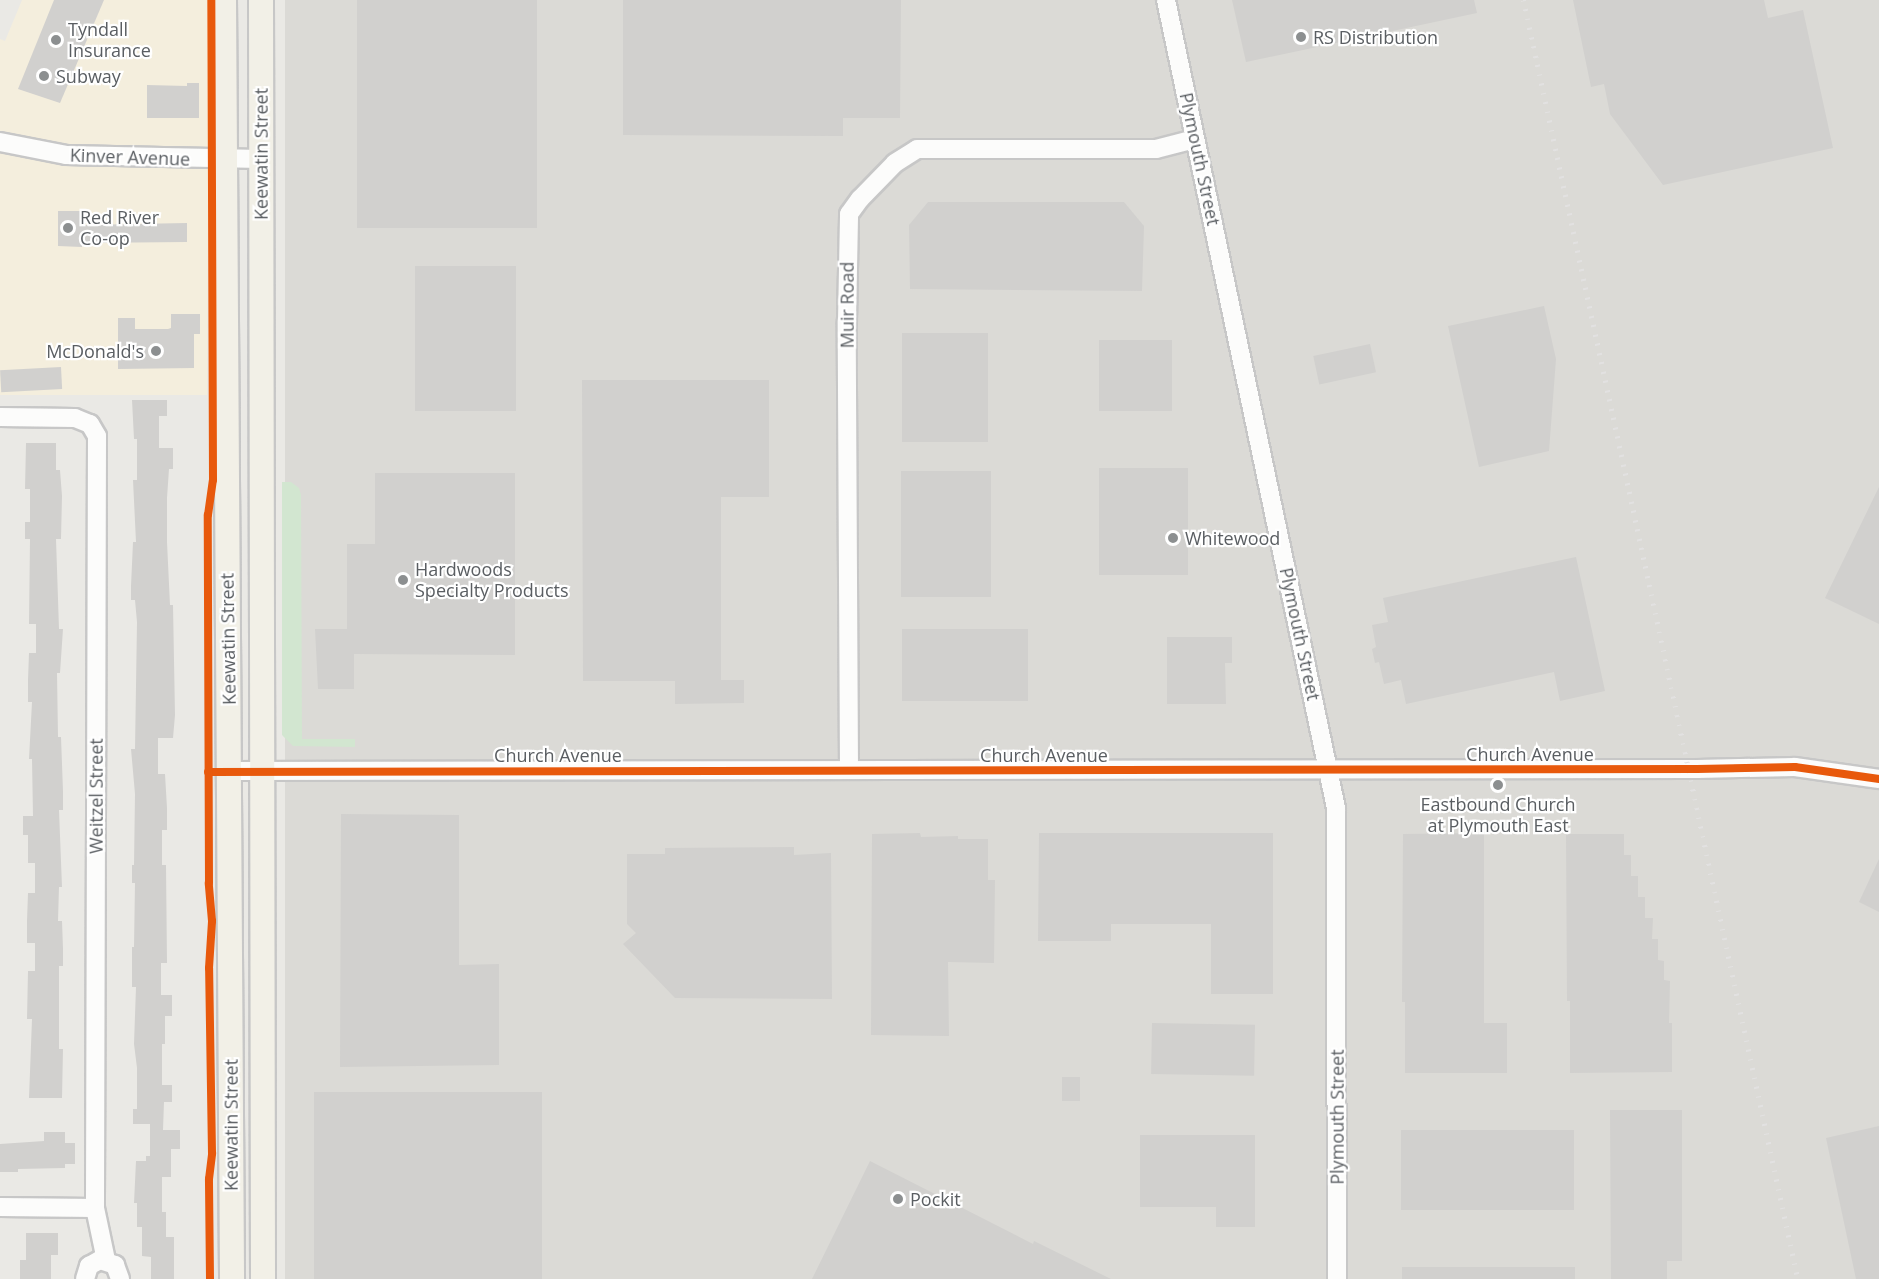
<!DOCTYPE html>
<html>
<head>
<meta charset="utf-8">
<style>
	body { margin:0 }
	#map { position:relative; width:1879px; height:1279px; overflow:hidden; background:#eae9e5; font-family:"Open Sans",sans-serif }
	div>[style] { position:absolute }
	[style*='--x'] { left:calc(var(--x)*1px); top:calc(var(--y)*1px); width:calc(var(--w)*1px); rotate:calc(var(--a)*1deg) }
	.commercial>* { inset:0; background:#f4eedd }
	.industrial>* { inset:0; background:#dbdad6; transform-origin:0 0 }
	.green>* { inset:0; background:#d2e6d0 }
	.building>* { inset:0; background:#d1d0ce; transform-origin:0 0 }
	.roads { filter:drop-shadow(2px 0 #c7c7c7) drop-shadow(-2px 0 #c7c7c7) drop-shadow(0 2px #c7c7c7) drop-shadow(0 -2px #c7c7c7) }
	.minor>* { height:18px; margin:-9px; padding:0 9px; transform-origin:9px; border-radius:9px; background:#fcfcfb }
	.major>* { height:24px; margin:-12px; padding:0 12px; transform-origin:12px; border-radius:12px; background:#f2f0e7 }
	.rail>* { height:4.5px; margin-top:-2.25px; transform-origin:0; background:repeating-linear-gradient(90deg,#e2e1e1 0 1.5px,transparent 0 9.5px) }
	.cycleway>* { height:8px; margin:-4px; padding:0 4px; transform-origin:4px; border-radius:4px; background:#e8590c }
	.dots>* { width:16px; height:16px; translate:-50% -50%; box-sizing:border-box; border:3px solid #fff; border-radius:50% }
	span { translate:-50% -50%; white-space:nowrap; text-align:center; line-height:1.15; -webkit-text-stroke:4.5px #fff; paint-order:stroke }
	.poi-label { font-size:18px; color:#5a5e62 }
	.left { translate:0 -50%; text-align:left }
	.right { translate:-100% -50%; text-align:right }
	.street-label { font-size:18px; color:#5a5e62 }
</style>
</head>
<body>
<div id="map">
	<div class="commercial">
		<i style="clip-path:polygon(22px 0,209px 0,207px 395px,0 395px,0 39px,5px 41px)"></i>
	</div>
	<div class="industrial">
		<i style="left:285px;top:0;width:1594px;height:1279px"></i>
	</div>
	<div class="green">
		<i style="clip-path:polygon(282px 482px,291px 482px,299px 488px,301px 495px,302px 739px,355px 739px,355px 747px,293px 746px,282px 735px)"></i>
	</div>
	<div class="building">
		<i style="clip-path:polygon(54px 0,104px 0,60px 103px,18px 89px)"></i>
		<i style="left:357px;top:0;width:180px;height:228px"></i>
		<i style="clip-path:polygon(623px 0,901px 0,900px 118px,843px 118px,843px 136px,623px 135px)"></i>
		<i style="clip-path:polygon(1232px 0,1474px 0,1477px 13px,1246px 62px)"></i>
		<i style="clip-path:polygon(1573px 0,1764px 0,1768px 18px,1803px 10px,1833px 148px,1663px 185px,1610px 114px,1604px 84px,1591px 87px)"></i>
		<i style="clip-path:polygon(187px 83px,199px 83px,199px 118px,147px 118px,147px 85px,187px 86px)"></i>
		<i style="clip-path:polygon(928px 202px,1124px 202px,1144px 226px,1142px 291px,910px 289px,909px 225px)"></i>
		<i style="clip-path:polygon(58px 211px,82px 211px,82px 225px,187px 223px,187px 242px,82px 243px,82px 247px,58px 246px)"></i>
		<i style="left:415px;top:266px;width:101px;height:145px"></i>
		<i style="clip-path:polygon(1544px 306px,1556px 359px,1549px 451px,1479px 467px,1448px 326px)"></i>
		<i style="clip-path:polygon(171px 314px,200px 314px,200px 334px,194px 334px,194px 368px,118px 369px,118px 318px,135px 318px,135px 329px,168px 329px,171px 328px)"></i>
		<i style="left:902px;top:333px;width:86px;height:109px"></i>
		<i style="left:1099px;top:340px;width:73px;height:71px"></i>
		<i style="left:1370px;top:344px;width:29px;height:58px;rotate:78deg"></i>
		<i style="left:61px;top:367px;width:22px;height:61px;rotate:87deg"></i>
		<i style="clip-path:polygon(582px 380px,769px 380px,769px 497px,721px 497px,721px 680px,744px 680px,744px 703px,675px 704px,675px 681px,583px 681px)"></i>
		<i style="clip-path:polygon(132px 400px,167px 400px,167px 416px,159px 416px,159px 448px,173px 448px,173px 469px,169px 469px,167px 498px,167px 542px,170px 605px,173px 605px,175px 715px,173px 738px,158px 738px,158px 774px,165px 774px,167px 808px,167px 830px,162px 830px,162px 865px,166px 865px,167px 963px,161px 963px,161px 995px,172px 995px,172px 1016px,165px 1016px,165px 1044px,162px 1044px,162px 1085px,172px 1085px,172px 1102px,164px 1102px,163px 1130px,180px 1130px,180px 1149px,171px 1149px,171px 1177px,162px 1177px,162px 1212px,166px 1212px,166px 1237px,174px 1237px,174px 1279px,151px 1279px,151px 1257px,142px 1256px,142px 1227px,137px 1227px,137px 1203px,134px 1203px,136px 1161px,146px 1161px,146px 1156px,150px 1156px,150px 1124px,133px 1124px,133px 1109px,137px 1109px,137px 1068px,134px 1044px,136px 987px,132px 987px,132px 947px,134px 947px,135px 883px,132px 883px,132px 865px,134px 865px,135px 794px,131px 749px,135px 749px,137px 622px,135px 600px,131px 600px,131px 586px,133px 542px,136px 542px,133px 480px,137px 480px,137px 439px,134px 439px)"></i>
		<i style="clip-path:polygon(26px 443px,56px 443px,56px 470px,60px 470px,62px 496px,61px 539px,56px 539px,59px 629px,63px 629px,60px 673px,57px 673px,58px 737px,61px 737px,63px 791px,63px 810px,59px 810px,62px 887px,59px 887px,58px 921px,62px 921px,63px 949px,63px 966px,59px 966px,59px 1049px,63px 1049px,62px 1098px,29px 1098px,32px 1019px,27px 1019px,28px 971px,35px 971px,35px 943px,27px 943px,27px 921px,28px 893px,35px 893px,35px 863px,28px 863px,28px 835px,23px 835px,23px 816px,33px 816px,32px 759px,29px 759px,32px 702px,28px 702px,28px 680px,29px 653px,36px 653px,36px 624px,29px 624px,30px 539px,25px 539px,25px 522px,30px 522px,30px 489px,25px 489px)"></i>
		<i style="left:1099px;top:468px;width:89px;height:107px"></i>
		<i style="left:901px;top:471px;width:90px;height:126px"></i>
		<i style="clip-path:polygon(375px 473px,515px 473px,515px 655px,354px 654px,354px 689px,318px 689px,315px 629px,347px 629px,347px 544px,375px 544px)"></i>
		<i style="clip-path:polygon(1879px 487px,1879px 624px,1825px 598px)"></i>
		<i style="clip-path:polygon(1576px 557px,1605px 691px,1560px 701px,1554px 672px,1406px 704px,1401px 680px,1384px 684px,1379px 662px,1375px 663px,1372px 649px,1376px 647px,1372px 625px,1388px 622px,1383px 598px)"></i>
		<i style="left:902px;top:629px;width:126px;height:72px"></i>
		<i style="clip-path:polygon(1167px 637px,1232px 637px,1232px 663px,1225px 663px,1226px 704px,1167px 704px)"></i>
		<i style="clip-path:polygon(341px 814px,459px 815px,459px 965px,499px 964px,499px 1065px,340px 1067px)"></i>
		<i style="clip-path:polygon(920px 833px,921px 837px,958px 836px,958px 839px,988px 839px,988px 880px,995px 880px,994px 963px,948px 962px,949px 1036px,871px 1035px,872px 834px)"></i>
		<i style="clip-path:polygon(1039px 833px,1273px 833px,1273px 994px,1211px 994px,1211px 924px,1111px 924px,1111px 941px,1038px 941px)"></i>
		<i style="clip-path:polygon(1484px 833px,1484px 1023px,1507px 1023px,1507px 1073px,1405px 1073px,1405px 1002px,1402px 1002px,1403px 834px)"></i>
		<i style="clip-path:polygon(1566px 834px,1624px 834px,1624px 855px,1631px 855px,1631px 876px,1638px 876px,1638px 897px,1645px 897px,1645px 918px,1653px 918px,1652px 939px,1658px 939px,1658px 960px,1664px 961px,1664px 980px,1670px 981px,1669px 1023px,1672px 1023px,1672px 1072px,1570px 1073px,1570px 1001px,1567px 1001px)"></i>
		<i style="clip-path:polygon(794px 847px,794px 855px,831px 853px,832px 999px,675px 998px,623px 944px,636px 933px,627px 924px,627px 854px,665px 854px,665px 848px)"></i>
		<i style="clip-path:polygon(1879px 859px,1879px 912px,1859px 902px)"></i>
		<i style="left:1152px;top:1023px;width:103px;height:51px;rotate:1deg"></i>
		<i style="left:1062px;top:1077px;width:18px;height:24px"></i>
		<i style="left:314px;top:1092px;width:228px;height:187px"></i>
		<i style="clip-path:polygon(1610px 1110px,1682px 1110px,1682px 1261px,1667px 1261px,1667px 1279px,1611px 1279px)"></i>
		<i style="clip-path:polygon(1879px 1126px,1879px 1279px,1856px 1279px,1826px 1138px)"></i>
		<i style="left:1401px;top:1130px;width:173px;height:80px"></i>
		<i style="clip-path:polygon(44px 1132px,65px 1132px,65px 1143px,75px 1143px,75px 1164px,65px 1164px,65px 1168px,18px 1169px,18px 1172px,0 1172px,0 1144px,44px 1141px)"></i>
		<i style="clip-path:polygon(1140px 1135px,1255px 1135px,1255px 1227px,1216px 1227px,1216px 1207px,1140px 1207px)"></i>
		<i style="clip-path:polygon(870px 1161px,1033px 1244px,1034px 1241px,1111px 1279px,812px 1279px)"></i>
		<i style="clip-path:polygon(26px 1233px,58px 1233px,58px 1255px,51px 1255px,51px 1279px,20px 1279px,20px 1260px,26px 1260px)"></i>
		<i style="left:1402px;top:1267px;width:173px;height:12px"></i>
	</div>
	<div class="roads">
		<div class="minor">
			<i style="--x:1166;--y:0;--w:826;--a:78.12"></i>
			<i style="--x:1336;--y:808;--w:471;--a:89.9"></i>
			<i style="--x:0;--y:142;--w:67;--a:11.1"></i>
			<i style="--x:66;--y:155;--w:195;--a:1.2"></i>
			<i style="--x:0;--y:417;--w:75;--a:0.8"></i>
			<i style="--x:75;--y:418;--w:16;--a:22"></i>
			<i style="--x:90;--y:424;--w:14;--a:60"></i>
			<i style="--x:97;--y:436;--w:772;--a:90.15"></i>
			<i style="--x:95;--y:1208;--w:53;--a:78.1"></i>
			<i style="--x:849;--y:770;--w:449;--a:-90.3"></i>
			<i style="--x:847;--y:321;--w:107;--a:-88.9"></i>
			<i style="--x:849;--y:214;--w:19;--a:-54"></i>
			<i style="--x:860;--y:199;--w:50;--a:-45.8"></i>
			<i style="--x:895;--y:163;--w:26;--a:-32"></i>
			<i style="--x:917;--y:149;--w:239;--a:0"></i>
			<i style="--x:1156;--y:149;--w:40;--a:-14.4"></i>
			<i style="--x:229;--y:771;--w:1468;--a:-0.08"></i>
			<i style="--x:1697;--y:769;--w:98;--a:-1.2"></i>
			<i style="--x:1795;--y:767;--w:85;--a:8.1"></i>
			<i style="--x:0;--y:1207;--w:95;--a:0.6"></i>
			<i style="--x:85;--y:1279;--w:14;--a:-73"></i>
			<i style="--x:89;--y:1266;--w:13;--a:-29"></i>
			<i style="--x:100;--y:1260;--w:16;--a:18"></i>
			<i style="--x:115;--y:1265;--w:15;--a:70"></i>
		</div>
		<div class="major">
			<i style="--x:224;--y:0;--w:1279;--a:89.64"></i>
			<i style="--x:261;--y:0;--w:1279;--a:89.91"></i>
		</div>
	</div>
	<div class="rail">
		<i style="--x:1524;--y:0;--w:1308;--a:77.91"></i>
	</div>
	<div class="cycleway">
		<i style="--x:208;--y:772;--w:1489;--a:-0.12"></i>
		<i style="--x:1697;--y:769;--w:98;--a:-1.2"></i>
		<i style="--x:1795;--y:767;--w:85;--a:8.1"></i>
		<i style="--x:210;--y:1279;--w:100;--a:-90.6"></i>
		<i style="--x:209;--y:1179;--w:26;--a:-83"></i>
		<i style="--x:212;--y:1153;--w:185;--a:-90.9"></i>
		<i style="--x:209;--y:968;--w:47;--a:-86.3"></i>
		<i style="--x:212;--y:921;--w:38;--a:-95"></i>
		<i style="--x:209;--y:883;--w:368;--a:-90.2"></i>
		<i style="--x:208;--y:515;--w:35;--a:-82"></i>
		<i style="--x:213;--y:480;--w:480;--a:-90.2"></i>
	</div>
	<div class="dots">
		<i style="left:1301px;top:37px;background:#8c8f90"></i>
		<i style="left:56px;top:40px;background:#8c8f90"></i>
		<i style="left:44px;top:76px;background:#8c8f90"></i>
		<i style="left:68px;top:228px;background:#8c8f90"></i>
		<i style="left:156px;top:351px;background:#8c8f90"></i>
		<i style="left:1173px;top:538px;background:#8c8f90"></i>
		<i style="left:403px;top:580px;background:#8c8f90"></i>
		<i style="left:1498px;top:785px;background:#8c8f90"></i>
		<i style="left:898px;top:1199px;background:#8c8f90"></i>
	</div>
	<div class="poi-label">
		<span class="left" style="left:68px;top:40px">Tyndall<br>Insurance</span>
		<span class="left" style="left:1313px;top:37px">RS Distribution</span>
		<span class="left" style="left:56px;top:76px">Subway</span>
		<span class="left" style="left:80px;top:228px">Red River<br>Co-op</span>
		<span class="right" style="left:144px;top:351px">McDonald's</span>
		<span class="left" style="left:1185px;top:538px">Whitewood</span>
		<span class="left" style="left:415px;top:580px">Hardwoods<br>Specialty Products</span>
		<span style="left:1498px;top:815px">Eastbound Church<br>at Plymouth East</span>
		<span class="left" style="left:910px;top:1199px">Pockit</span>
	</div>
	<div class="street-label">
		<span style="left:261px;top:154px;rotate:-90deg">Keewatin Street</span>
		<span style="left:130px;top:157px;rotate:2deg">Kinver Avenue</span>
		<span style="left:1200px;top:159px;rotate:78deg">Plymouth Street</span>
		<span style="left:847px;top:305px;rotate:-90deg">Muir Road</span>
		<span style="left:1300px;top:634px;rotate:78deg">Plymouth Street</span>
		<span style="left:228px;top:639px;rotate:-91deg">Keewatin Street</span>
		<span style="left:1530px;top:754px">Church Avenue</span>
		<span style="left:558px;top:755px">Church Avenue</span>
		<span style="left:1044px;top:755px">Church Avenue</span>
		<span style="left:96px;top:796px;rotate:-90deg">Weitzel Street</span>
		<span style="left:1337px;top:1117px;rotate:-90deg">Plymouth Street</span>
		<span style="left:231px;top:1125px;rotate:-90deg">Keewatin Street</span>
	</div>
</div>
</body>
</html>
